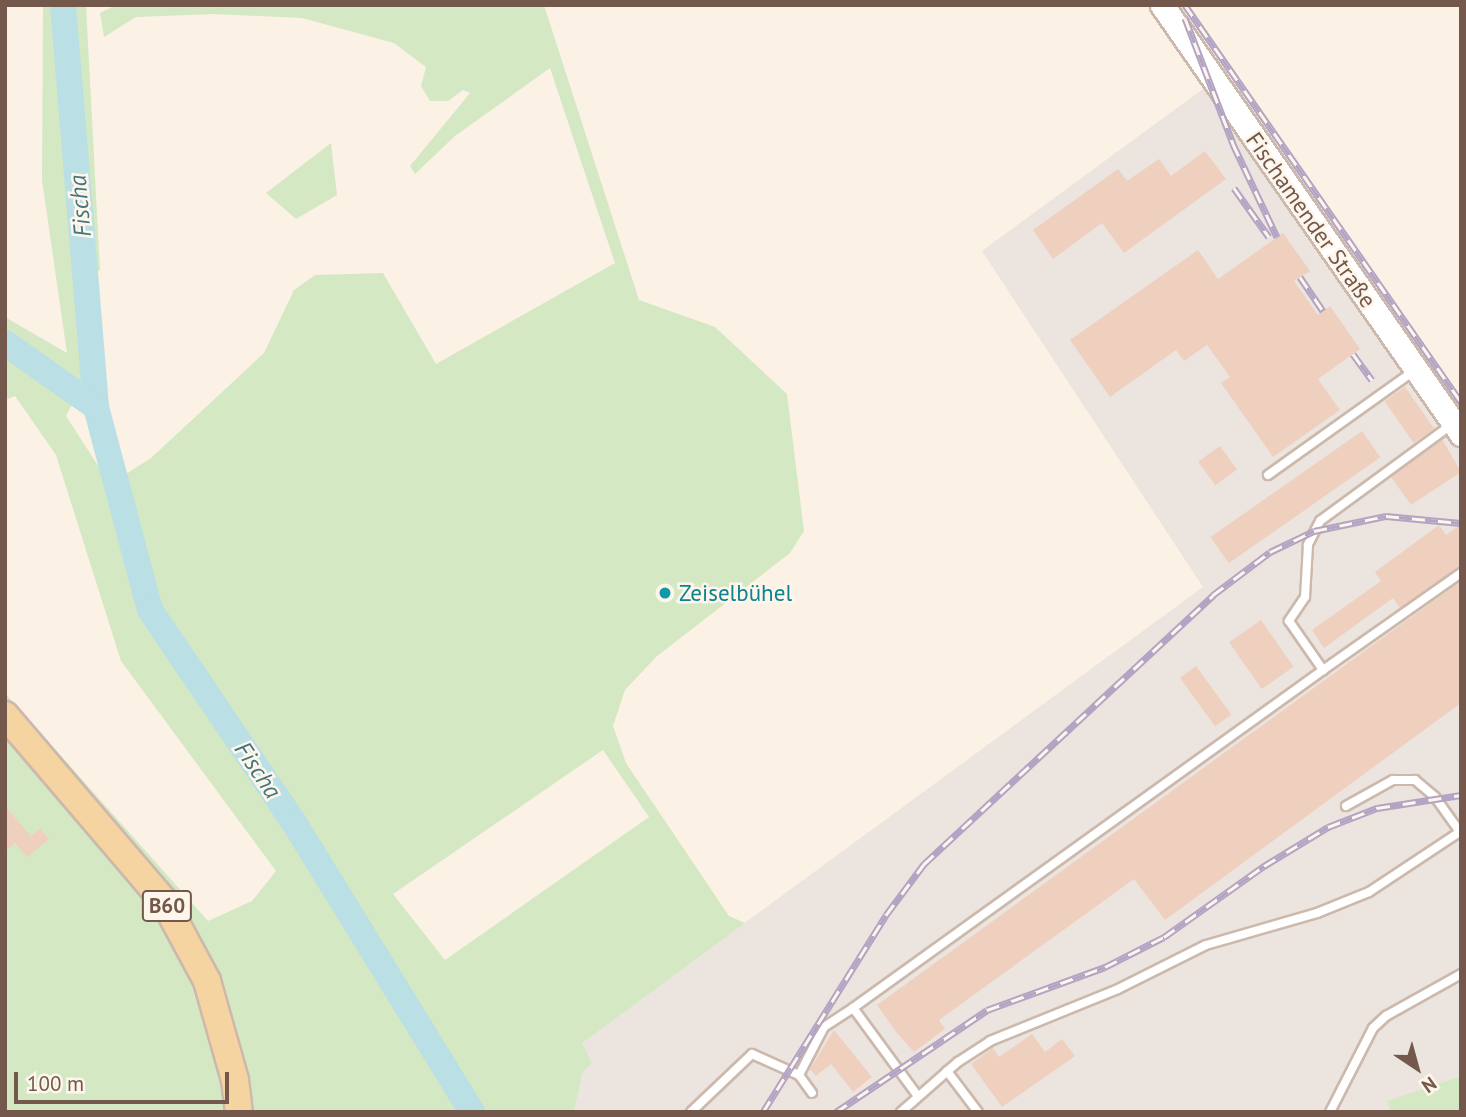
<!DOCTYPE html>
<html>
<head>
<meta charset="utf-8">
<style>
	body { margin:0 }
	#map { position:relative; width:1466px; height:1117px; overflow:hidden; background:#fbf2e5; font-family:"PT Sans",sans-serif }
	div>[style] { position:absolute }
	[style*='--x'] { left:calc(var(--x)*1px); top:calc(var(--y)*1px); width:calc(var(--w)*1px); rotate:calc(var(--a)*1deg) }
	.industrial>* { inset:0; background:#ebe4df }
	.green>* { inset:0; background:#d4e8c4 }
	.river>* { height:26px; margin:-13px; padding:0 13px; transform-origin:13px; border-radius:13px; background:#badfe4 }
	.building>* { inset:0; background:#efd0be; transform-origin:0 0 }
	.roads { filter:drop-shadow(2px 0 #ccb9ac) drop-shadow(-2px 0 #ccb9ac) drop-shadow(0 2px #ccb9ac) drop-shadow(0 -2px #ccb9ac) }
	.service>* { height:8px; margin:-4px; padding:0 4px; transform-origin:4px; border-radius:4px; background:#fff }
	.secondary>* { height:23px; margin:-11.5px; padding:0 11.5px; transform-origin:11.5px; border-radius:11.5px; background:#fff }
	.primary>* { height:26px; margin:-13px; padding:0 13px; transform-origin:13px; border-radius:13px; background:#f6d4a1 }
	.rail>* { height:7px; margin-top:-3.5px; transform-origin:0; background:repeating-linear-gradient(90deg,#fef6eb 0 13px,#b4a4c4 0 26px); box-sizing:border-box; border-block:2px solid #b4a4c4 }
	.dots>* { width:19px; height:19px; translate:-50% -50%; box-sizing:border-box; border:4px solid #fef6eb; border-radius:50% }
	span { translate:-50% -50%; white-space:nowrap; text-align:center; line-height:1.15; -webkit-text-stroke:5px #fef6eb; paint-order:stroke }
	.shield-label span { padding:2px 5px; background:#fef6eb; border:2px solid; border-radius:5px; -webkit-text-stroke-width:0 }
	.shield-label { font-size:21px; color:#73584b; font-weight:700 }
	.street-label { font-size:23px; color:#73584b }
	.culture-label { font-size:23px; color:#0d838f }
	.left { translate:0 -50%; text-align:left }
	.water-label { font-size:24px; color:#43767e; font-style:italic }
	.frame { position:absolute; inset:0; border:7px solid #73584b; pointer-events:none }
	.north { position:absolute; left:1382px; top:1033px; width:70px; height:70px; -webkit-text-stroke:5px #fef6eb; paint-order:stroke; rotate:144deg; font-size:19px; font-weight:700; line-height:28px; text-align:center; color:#73584b }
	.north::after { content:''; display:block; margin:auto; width:24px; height:32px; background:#73584b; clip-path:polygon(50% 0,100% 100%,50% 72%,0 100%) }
	.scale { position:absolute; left:14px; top:1072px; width:215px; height:32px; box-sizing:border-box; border:4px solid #73584b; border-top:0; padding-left:9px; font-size:21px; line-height:24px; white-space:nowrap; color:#73584b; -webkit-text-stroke:5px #fef6eb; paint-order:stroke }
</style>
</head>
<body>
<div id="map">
	<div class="industrial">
		<i style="clip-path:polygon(1207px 86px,1461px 448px,1461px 1076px,1388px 1101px,1391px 1112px,574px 1112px,583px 1071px,581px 1043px,1203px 587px,982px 251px)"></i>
	</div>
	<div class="green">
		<i style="clip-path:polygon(evenodd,43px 5px,86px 5px,100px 270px,79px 282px,87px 377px,66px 416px,110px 484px,151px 458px,264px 353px,294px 290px,315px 275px,383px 273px,436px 364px,615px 263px,550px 68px,455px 136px,415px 174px,410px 166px,470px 93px,463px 90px,448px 101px,430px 101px,421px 86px,426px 67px,394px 43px,302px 18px,213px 14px,136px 17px,104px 37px,100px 13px,116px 5px,544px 5px,639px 300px,715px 327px,787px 394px,804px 531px,790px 553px,656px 657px,625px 690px,613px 726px,626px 763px,729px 916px,745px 923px,582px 1043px,592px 1063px,583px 1071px,574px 1112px,5px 1112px,5px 693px,208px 921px,252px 901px,276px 871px,121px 661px,56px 455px,15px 396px,5px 400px,5px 317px,67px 353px,42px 180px,43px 5px,603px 750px,649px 817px,445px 960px,393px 894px,603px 750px)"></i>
		<i style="clip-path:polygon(331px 143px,337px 195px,296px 219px,266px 193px)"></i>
		<i style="clip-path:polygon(1461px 1076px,1461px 1112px,1391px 1112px,1387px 1101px)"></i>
	</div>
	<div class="river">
		<i style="--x:63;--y:5;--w:403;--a:85.3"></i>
		<i style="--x:96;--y:407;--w:210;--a:75.1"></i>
		<i style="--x:150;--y:610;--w:255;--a:55.9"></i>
		<i style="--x:293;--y:821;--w:342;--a:58.4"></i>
		<i style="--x:5;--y:343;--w:111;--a:35.1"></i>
	</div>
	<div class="building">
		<i style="clip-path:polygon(1205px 151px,1226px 179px,1124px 253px,1102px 223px,1053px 259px,1033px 230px,1118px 169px,1127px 181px,1159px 159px,1171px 176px)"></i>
		<i style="clip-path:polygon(1283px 233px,1310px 271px,1294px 281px,1318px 315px,1330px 306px,1360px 349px,1318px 379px,1340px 410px,1273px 457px,1221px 383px,1230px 377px,1207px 345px,1184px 361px,1176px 350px,1110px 397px,1070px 340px,1198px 250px,1218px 279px)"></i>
		<i style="left:1405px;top:387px;width:51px;height:25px;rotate:55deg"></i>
		<i style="left:1362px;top:431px;width:32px;height:185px;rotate:55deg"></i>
		<i style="clip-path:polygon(1442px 439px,1461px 472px,1411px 505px,1391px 477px)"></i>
		<i style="left:1220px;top:446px;width:29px;height:27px;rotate:54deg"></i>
		<i style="clip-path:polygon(1461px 524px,1461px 567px,1400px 608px,1393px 598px,1324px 648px,1312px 630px,1381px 581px,1375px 572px,1439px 525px,1446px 535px)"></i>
		<i style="clip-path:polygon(1461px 581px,1461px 703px,1165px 920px,1134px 879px,939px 1020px,945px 1029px,914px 1052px,897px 1033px,877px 1005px)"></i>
		<i style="left:1261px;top:620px;width:57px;height:39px;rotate:55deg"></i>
		<i style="left:1196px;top:666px;width:60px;height:20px;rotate:54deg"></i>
		<i style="clip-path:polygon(5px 806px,31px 836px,40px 828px,49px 839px,27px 857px,15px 843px,5px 851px)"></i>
		<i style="clip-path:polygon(834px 1030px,872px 1077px,853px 1092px,831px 1064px,816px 1076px,810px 1069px)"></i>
		<i style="clip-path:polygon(1032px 1034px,1045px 1052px,1062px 1039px,1075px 1056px,1002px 1107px,971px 1064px,993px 1048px,999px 1057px)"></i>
	</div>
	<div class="roads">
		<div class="service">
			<i style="--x:1451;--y:425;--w:162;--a:143.8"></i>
			<i style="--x:1320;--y:521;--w:27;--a:117"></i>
			<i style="--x:1308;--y:545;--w:52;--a:93.3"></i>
			<i style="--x:1305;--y:597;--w:29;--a:124"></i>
			<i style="--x:1289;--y:621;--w:60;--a:55.2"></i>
			<i style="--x:1323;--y:670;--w:169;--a:-35.1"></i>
			<i style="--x:1268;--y:475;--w:179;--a:-35.5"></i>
			<i style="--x:1346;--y:806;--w:54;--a:-29"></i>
			<i style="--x:1393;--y:780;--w:22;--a:0"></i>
			<i style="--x:1415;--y:780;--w:26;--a:40"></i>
			<i style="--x:1435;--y:797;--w:43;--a:54.5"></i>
			<i style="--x:947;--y:1071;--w:51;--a:52.9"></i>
			<i style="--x:799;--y:1075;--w:54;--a:-62.5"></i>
			<i style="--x:824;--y:1027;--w:35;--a:-33"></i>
			<i style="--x:917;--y:1095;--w:108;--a:-126.3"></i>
			<i style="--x:853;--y:1008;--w:579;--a:-35.72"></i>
			<i style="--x:691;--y:1112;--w:84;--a:-43.6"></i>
			<i style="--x:752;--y:1054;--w:51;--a:24.1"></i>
			<i style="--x:799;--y:1075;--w:22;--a:54"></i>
			<i style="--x:901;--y:1112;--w:76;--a:-41.3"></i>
			<i style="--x:958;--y:1062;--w:38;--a:-33"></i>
			<i style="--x:990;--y:1041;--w:138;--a:-22.1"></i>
			<i style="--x:1118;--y:989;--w:98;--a:-26.6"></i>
			<i style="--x:1206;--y:945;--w:116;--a:-16.1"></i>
			<i style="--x:1317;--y:913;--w:56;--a:-22"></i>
			<i style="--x:1369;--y:892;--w:110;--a:-33.5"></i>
			<i style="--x:1330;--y:1112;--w:94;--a:-62.9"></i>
			<i style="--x:1373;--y:1028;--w:18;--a:-43"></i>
			<i style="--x:1386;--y:1016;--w:86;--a:-29.2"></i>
		</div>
		<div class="secondary">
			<i style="--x:1162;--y:5;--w:523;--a:55.12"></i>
		</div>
		<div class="primary">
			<i style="--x:5;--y:715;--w:245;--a:49.5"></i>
			<i style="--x:164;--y:901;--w:91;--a:61.7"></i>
			<i style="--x:207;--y:981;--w:103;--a:74.2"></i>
			<i style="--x:235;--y:1080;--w:32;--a:83"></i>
		</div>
	</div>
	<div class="rail">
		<i style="--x:1185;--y:5;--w:484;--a:55.2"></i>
		<i style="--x:1185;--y:18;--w:135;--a:69.1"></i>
		<i style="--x:1233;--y:144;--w:103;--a:64.7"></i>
		<i style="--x:1234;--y:188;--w:60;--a:54.5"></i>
		<i style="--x:1300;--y:277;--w:41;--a:55.9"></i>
		<i style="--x:1353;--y:354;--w:32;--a:54"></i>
		<i style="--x:763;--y:1112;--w:232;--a:-58"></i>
		<i style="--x:886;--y:915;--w:64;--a:-53.3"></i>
		<i style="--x:924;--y:864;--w:395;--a:-42.9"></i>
		<i style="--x:1213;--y:595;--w:71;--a:-37"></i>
		<i style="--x:1270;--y:552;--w:49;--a:-25.5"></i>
		<i style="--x:1314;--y:531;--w:74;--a:-11.8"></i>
		<i style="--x:1386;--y:516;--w:75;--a:5.3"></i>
		<i style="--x:836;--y:1112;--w:182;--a:-34"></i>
		<i style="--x:987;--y:1010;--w:126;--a:-20"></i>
		<i style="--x:1105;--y:967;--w:66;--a:-27"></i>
		<i style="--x:1164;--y:937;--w:123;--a:-35.4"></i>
		<i style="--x:1264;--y:866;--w:75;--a:-31.4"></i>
		<i style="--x:1328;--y:827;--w:53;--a:-21.2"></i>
		<i style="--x:1377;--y:808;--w:85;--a:-8.8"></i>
	</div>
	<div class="dots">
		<i style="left:665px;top:593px;background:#0f9aa8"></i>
	</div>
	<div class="shield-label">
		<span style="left:167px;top:906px">B60</span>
	</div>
	<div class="street-label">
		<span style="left:1311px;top:220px;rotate:55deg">Fischamender Straße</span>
	</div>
	<div class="culture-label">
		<span class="left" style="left:679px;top:593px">Zeiselbühel</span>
	</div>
	<div class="water-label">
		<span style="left:80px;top:206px;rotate:-95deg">Fischa</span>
		<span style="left:258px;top:770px;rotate:56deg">Fischa</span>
	</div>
	<div class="frame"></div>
	<div class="north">N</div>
	<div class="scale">100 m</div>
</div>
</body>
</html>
